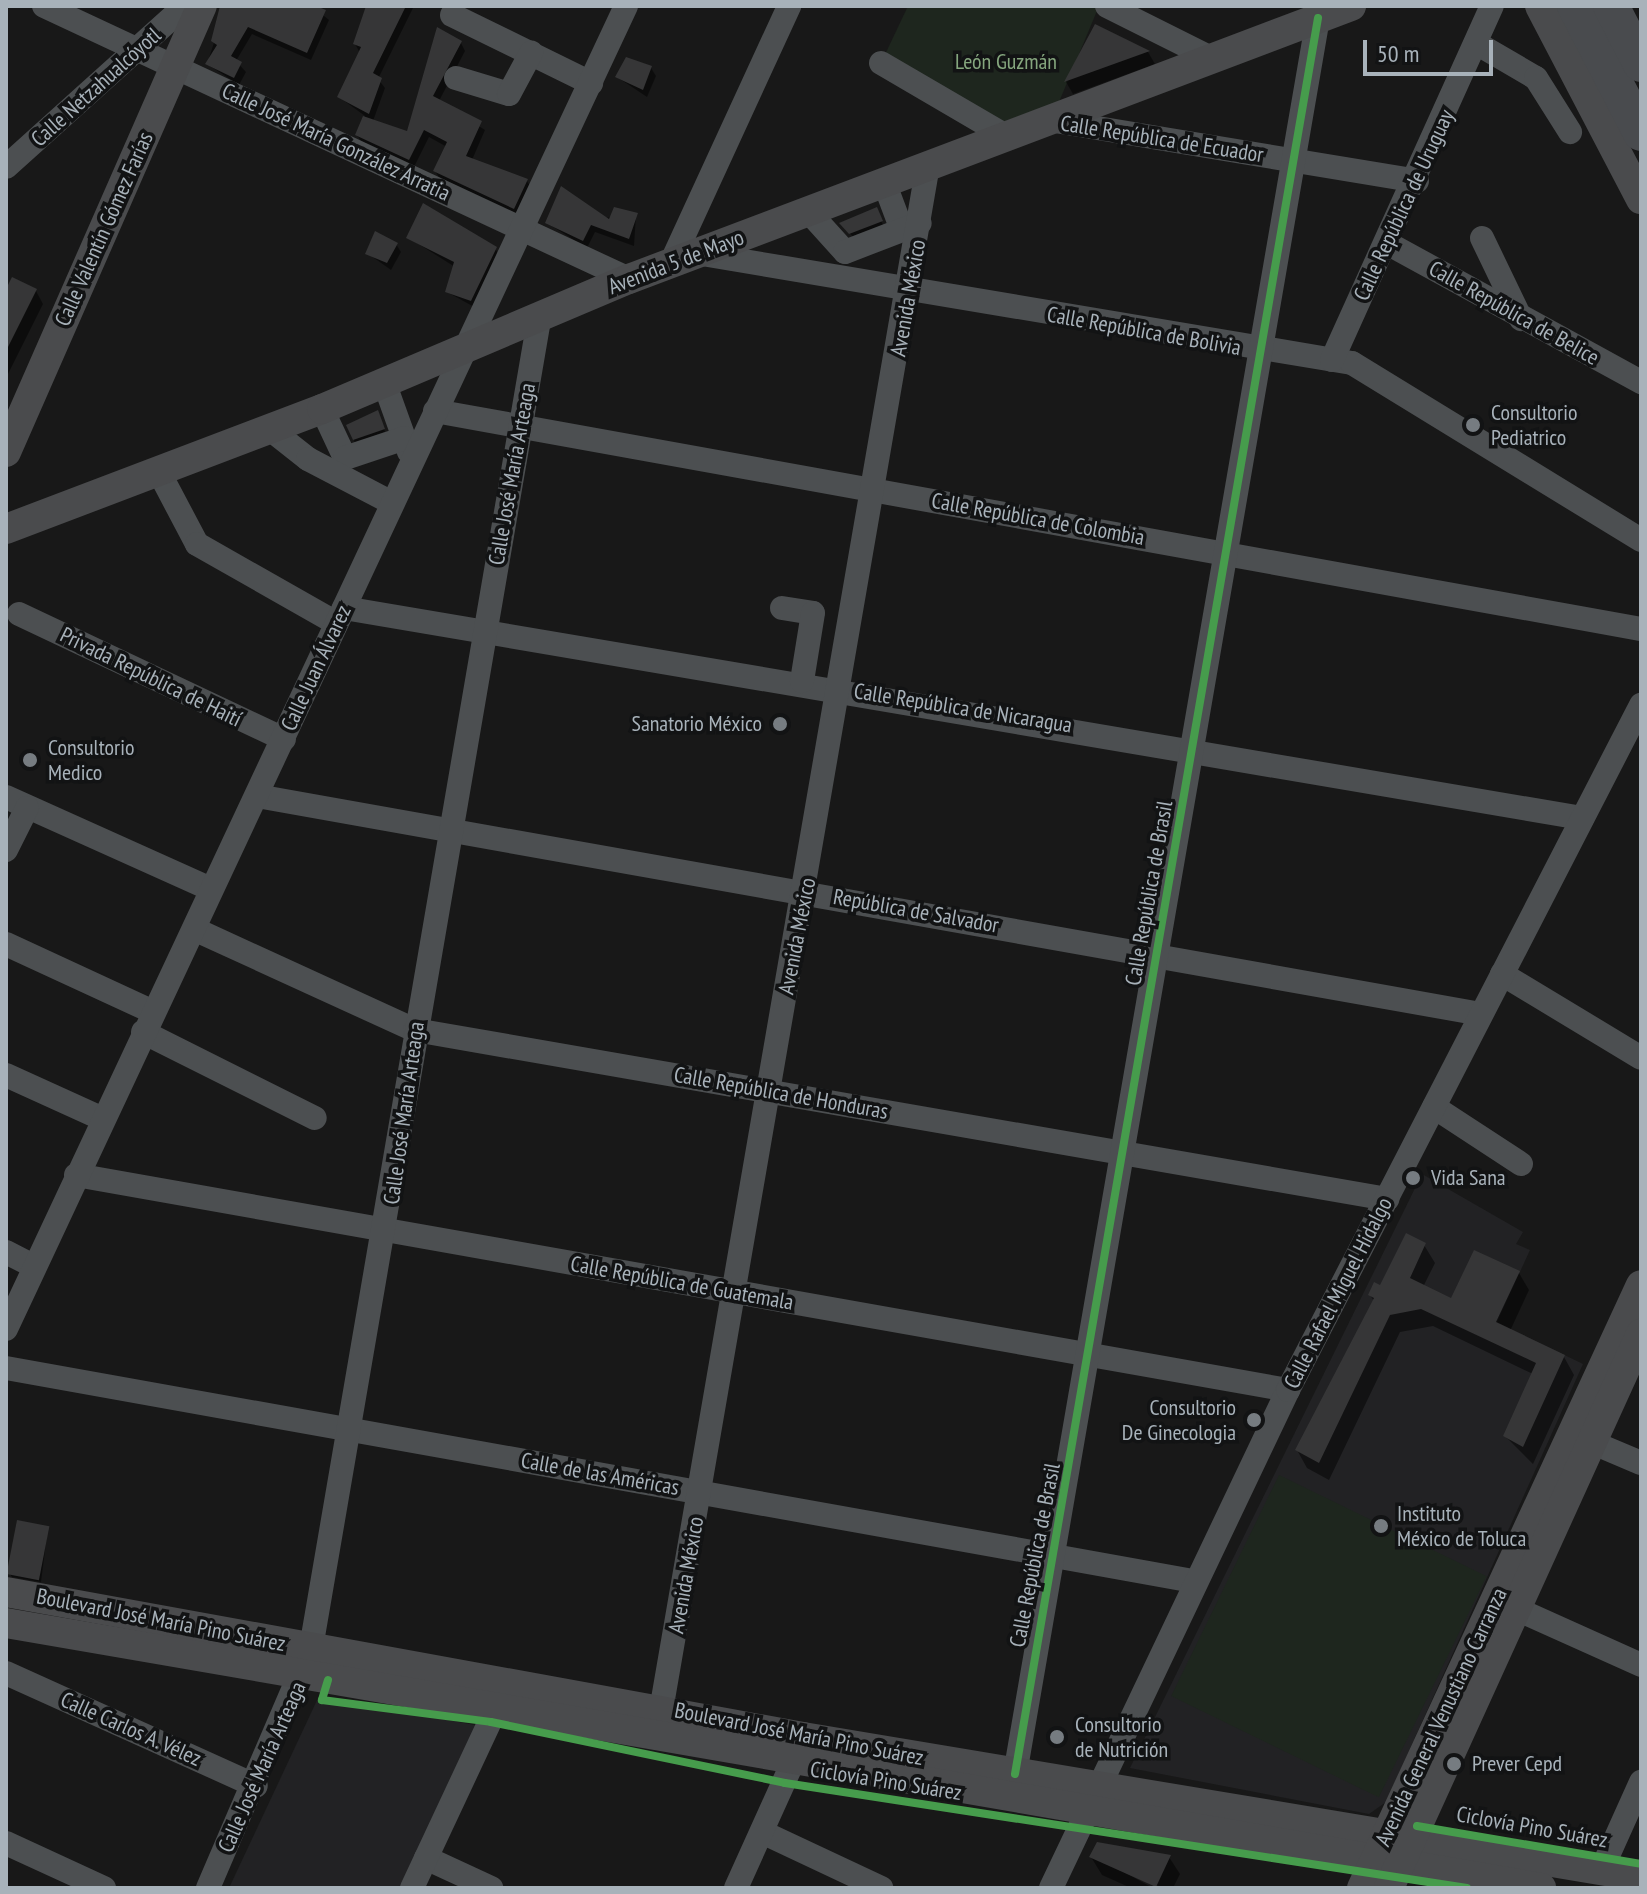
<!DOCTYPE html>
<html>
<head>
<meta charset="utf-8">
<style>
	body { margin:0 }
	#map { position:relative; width:1647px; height:1894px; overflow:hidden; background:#181818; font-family:"PT Sans Narrow",sans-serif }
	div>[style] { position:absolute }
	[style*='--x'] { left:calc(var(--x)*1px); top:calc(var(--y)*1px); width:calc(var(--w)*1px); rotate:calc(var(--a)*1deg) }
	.built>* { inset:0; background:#222224 }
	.green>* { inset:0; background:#1e261e; transform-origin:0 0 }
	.shadow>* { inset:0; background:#0007; transform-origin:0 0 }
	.building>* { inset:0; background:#363637; transform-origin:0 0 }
	.minor>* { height:24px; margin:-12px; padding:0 12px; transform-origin:12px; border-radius:12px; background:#4c4f51 }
	.major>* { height:30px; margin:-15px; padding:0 15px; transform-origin:15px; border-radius:15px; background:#4a4b4d }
	.highway>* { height:36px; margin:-18px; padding:0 18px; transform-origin:18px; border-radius:18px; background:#494b4e }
	.cycleway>* { height:8px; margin:-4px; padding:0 4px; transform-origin:4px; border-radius:4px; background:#469c4c }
	.dots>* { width:22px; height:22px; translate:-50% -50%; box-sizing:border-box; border:4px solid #121314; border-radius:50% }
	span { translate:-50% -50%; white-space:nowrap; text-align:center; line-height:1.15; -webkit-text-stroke:7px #121314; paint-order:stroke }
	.park-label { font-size:22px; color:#85a67e }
	.street-label { font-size:22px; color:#a8b2ba }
	.poi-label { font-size:22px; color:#a8b2ba }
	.left { translate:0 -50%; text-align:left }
	.right { translate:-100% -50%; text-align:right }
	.frame { position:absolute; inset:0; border:8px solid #a8b2ba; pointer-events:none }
	.scale { position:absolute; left:1363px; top:40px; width:130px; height:36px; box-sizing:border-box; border:4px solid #a8b2ba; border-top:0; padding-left:10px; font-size:24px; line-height:28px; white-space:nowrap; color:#a8b2ba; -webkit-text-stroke:6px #121314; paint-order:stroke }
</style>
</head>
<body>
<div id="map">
	<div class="built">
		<i style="clip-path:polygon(1422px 1174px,1523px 1232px,1516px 1244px,1530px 1250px,1497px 1322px,1583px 1364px,1386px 1802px,1369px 1814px,1130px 1768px)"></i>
		<i style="clip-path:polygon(319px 1696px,480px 1726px,402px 1888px,229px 1888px)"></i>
	</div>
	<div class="green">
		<i style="clip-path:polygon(908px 6px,1099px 6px,1059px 102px,1003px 122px,881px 63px)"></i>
		<i style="left:1279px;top:1475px;width:231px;height:246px;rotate:26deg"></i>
	</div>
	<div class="shadow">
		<i style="clip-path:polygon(226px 6px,312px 6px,329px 20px,311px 60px,252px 34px,236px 61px,246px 72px,239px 85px,207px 64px)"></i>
		<i style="clip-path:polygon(368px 6px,414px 6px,378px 79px,385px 88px,373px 121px,409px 133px,461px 43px,465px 51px,439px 101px,485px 130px,472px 160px,527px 181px,532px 189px,519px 216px,440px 179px,435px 171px,447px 147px,429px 137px,414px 167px,362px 143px,357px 135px,365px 116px,339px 97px,360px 53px,355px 44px)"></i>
		<i style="clip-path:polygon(1096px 26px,1148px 52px,1155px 64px,1073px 94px,1066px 82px)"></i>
		<i style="clip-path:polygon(651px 68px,656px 76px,647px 97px,617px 77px)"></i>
		<i style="clip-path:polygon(878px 213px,883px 225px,853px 237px,844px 226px)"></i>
		<i style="clip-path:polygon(636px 215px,634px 246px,595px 232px,587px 248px,547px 223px)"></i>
		<i style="clip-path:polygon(409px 238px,495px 248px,500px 257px,476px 308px,447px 292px,455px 267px)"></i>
		<i style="clip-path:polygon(396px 244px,401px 252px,391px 270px,367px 253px)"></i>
		<i style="clip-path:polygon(36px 291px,43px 304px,6px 378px,6px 293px)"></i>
		<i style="left:379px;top:416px;width:17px;height:32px;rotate:69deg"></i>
		<i style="clip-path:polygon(1424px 1245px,1435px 1263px,1423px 1287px,1452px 1301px,1519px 1273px,1529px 1290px,1510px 1331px,1564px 1357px,1574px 1375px,1533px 1464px,1505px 1436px,1533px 1374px,1433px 1326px,1400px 1332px,1329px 1480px,1307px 1468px,1297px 1450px,1374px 1301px,1370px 1295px)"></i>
		<i style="clip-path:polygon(48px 1527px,41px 1582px,12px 1577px,10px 1574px)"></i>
		<i style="clip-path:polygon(1091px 1857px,1169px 1857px,1180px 1874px,1173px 1888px,1163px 1888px,1104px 1861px,1153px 1888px,1131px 1888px,1102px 1875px)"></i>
	</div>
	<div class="building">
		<i style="clip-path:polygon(220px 6px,316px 6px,326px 10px,307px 53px,248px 27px,231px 56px,242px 62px,234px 78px,205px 64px,217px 45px,211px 41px)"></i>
		<i style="clip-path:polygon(366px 6px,406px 6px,373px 73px,382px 78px,369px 114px,337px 97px,361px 47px,353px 44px)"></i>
		<i style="clip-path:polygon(1095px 24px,1150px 51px,1064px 82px)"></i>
		<i style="clip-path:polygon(437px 27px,462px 41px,433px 96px,482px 121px,466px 156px,528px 179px,514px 209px,433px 171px,447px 142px,424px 130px,409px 160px,355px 135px,363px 116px,407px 131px)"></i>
		<i style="clip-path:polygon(626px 57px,652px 66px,643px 90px,615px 77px)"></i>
		<i style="clip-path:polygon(561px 186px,609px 219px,614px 207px,638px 213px,629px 239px,591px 225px,583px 241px,545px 223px)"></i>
		<i style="clip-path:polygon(423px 203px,497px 247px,471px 301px,445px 292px,454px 262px,406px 238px)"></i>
		<i style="clip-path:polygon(877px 207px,883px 221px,849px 234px,839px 223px)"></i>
		<i style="clip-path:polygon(375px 231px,398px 243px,387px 263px,365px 254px)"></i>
		<i style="clip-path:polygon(12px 277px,37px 289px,6px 351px,6px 289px)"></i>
		<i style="clip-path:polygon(378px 410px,385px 429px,353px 440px,346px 425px)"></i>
		<i style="clip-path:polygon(1406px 1233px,1426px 1243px,1410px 1278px,1451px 1298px,1474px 1250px,1520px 1271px,1496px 1322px,1565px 1355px,1523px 1447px,1503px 1436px,1536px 1363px,1421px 1309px,1390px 1315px,1319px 1463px,1295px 1450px,1374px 1298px,1368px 1295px,1374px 1282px,1380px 1285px)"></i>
		<i style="left:17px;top:1520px;width:33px;height:55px;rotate:11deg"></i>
		<i style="clip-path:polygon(1097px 1842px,1171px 1855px,1156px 1887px,1089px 1857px)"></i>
	</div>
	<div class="minor">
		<i style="--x:44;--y:6;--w:646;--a:25.02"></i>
		<i style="--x:1107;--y:6;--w:114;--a:26.6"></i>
		<i style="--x:452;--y:15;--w:155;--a:26.1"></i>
		<i style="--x:1476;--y:43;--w:69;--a:30.3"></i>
		<i style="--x:1536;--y:78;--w:64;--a:57.8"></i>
		<i style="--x:881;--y:63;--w:145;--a:30.3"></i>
		<i style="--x:456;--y:78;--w:55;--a:16.8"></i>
		<i style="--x:509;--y:94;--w:47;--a:-61.8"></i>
		<i style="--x:1049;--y:120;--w:373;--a:9.4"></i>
		<i style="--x:6;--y:167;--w:241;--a:-42"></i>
		<i style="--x:884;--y:182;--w:51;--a:69.4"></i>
		<i style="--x:808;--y:211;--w:55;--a:47.9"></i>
		<i style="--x:845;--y:252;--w:80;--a:-21.1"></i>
		<i style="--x:1482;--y:238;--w:90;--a:64.3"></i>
		<i style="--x:1387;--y:243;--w:290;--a:28.7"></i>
		<i style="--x:696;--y:253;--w:665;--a:9.52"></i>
		<i style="--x:1352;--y:363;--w:339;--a:31.5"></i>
		<i style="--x:671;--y:263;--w:283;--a:-65.3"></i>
		<i style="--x:1332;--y:360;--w:388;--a:-65.7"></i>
		<i style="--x:384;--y:382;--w:74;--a:70.3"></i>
		<i style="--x:322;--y:409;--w:54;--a:64.9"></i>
		<i style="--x:345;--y:458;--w:63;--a:-18.4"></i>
		<i style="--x:435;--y:411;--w:1226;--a:10.25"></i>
		<i style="--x:270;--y:429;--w:48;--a:38.3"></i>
		<i style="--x:308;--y:459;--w:95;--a:27.6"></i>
		<i style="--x:159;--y:472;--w:81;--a:62.2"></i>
		<i style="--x:197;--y:544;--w:160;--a:29.6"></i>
		<i style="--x:344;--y:608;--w:1256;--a:9.63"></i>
		<i style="--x:782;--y:608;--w:31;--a:9"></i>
		<i style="--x:813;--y:613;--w:69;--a:99.2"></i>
		<i style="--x:19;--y:614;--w:293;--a:25.3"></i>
		<i style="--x:257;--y:796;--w:1243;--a:10.1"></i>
		<i style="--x:6;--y:797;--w:225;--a:24.2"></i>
		<i style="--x:6;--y:850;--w:47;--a:-63.4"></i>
		<i style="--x:194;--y:929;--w:243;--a:24.6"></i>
		<i style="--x:415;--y:1030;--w:987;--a:9.86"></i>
		<i style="--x:6;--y:944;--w:162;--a:24.8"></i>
		<i style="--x:1502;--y:974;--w:162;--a:31.1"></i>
		<i style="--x:143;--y:1032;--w:192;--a:26.6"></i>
		<i style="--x:6;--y:1075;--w:107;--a:24.4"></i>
		<i style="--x:1434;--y:1107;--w:104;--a:33.2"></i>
		<i style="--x:76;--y:1175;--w:1231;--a:10.06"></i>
		<i style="--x:6;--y:1252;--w:31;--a:27"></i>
		<i style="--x:6;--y:1329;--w:1461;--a:-64.89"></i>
		<i style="--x:6;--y:1368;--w:1206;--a:10.17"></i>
		<i style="--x:1577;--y:1436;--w:69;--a:22.9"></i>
		<i style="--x:1501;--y:1602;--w:154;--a:24.2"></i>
		<i style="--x:6;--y:1673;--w:274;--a:24.3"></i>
		<i style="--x:658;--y:1728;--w:1586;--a:-80.2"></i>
		<i style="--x:1015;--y:1774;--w:1782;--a:-80.21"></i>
		<i style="--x:762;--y:1832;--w:132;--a:25.2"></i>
		<i style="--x:6;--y:1843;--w:108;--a:24.7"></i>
		<i style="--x:426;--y:1858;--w:72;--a:24.8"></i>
		<i style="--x:1601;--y:1871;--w:98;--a:-65.8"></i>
		<i style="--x:208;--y:1888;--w:261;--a:-66.8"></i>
		<i style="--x:311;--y:1648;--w:1347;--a:-80.26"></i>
		<i style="--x:412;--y:1888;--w:214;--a:-64.9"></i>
		<i style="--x:736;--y:1888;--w:158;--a:-65.7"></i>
		<i style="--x:1051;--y:1888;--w:552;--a:-64.55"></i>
		<i style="--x:1288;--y:1390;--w:771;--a:-62.74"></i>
	</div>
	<div class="major">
		<i style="--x:1540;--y:6;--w:218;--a:62.4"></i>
		<i style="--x:6;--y:452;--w:487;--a:-66.3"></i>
		<i style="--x:6;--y:529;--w:338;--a:-20.8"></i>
		<i style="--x:322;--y:409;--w:333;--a:-23"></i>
		<i style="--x:629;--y:279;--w:772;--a:-20.71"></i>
		<i style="--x:6;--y:1592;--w:810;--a:10.31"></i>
		<i style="--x:803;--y:1737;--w:850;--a:9.48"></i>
		<i style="--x:6;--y:1623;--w:1558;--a:9.79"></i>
		<i style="--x:1362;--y:1888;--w:664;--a:-65.17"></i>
		<i style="--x:1389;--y:1888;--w:609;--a:-65.54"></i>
	</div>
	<div class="highway">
		<i style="--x:1575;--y:6;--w:143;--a:62.5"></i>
		<i style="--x:1611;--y:6;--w:65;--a:62.7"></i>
	</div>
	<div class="cycleway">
		<i style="--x:328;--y:1680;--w:21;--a:107"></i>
		<i style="--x:322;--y:1700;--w:170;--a:7.4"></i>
		<i style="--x:491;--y:1722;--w:300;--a:11.7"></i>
		<i style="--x:785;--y:1783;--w:690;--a:8.75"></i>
		<i style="--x:1015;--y:1774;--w:1782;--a:-80.21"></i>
		<i style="--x:1417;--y:1826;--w:227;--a:9.6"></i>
	</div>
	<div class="dots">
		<i style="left:1473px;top:425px;background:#767c81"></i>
		<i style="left:780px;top:724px;background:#767c81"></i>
		<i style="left:30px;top:760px;background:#767c81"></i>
		<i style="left:1413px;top:1178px;background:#767c81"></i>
		<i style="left:1254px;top:1420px;background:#767c81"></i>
		<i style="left:1381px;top:1526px;background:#767c81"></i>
		<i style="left:1057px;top:1737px;background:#767c81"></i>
		<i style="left:1454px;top:1764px;background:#767c81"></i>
	</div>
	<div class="park-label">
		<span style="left:1006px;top:62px">León Guzmán</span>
	</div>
	<div class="street-label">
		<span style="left:96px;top:87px;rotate:-42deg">Calle Netzahualcóyotl</span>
		<span style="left:1162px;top:139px;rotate:9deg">Calle República de Ecuador</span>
		<span style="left:336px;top:142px;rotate:25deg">Calle José María González Arratia</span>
		<span style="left:1404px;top:205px;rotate:-65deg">Calle República de Uruguay</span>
		<span style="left:104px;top:229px;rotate:-66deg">Calle Valentín Gómez Farías</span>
		<span style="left:676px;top:262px;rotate:-21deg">Avenida 5 de Mayo</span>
		<span style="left:908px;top:298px;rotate:-80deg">Avenida México</span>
		<span style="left:1514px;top:313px;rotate:29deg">Calle República de Belice</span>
		<span style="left:1144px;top:331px;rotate:10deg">Calle República de Bolivia</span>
		<span style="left:512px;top:474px;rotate:-80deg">Calle José María Arteaga</span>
		<span style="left:1038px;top:519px;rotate:10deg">Calle República de Colombia</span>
		<span style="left:316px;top:668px;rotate:-65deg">Calle Juan Álvarez</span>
		<span style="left:151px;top:677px;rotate:26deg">Privada República de Haití</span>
		<span style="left:963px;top:708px;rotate:9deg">Calle República de Nicaragua</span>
		<span style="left:1149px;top:893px;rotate:-80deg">Calle República de Brasil</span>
		<span style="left:916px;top:911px;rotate:10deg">República de Salvador</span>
		<span style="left:797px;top:936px;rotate:-79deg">Avenida México</span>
		<span style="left:781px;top:1093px;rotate:10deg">Calle República de Honduras</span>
		<span style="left:404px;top:1113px;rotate:-82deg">Calle José María Arteaga</span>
		<span style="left:682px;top:1283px;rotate:10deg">Calle República de Guatemala</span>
		<span style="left:1338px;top:1293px;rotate:-63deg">Calle Rafael Miguel Hidalgo</span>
		<span style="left:600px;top:1474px;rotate:10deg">Calle de las Américas</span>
		<span style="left:1035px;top:1555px;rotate:-79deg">Calle República de Brasil</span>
		<span style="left:686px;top:1575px;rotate:-80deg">Avenida México</span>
		<span style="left:161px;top:1620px;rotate:11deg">Boulevard José María Pino Suárez</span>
		<span style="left:1441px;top:1717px;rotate:-65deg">Avenida General Venustiano Carranza</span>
		<span style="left:131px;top:1729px;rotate:24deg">Calle Carlos A. Vélez</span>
		<span style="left:799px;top:1734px;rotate:11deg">Boulevard José María Pino Suárez</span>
		<span style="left:262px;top:1767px;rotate:-66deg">Calle José María Arteaga</span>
		<span style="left:886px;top:1781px;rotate:9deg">Ciclovía Pino Suárez</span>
		<span style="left:1532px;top:1827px;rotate:10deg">Ciclovía Pino Suárez</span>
	</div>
	<div class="poi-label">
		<span class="left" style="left:1491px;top:425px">Consultorio<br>Pediatrico</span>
		<span class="right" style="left:762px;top:724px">Sanatorio México</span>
		<span class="left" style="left:48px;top:760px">Consultorio<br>Medico</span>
		<span class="left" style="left:1431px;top:1178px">Vida Sana</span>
		<span class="right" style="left:1236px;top:1420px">Consultorio<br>De Ginecologia</span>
		<span class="left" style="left:1397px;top:1526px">Instituto<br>México de Toluca</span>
		<span class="left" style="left:1075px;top:1737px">Consultorio<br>de Nutrición</span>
		<span class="left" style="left:1472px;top:1764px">Prever Cepd</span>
	</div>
	<div class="frame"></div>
	<div class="scale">50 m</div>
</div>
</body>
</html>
